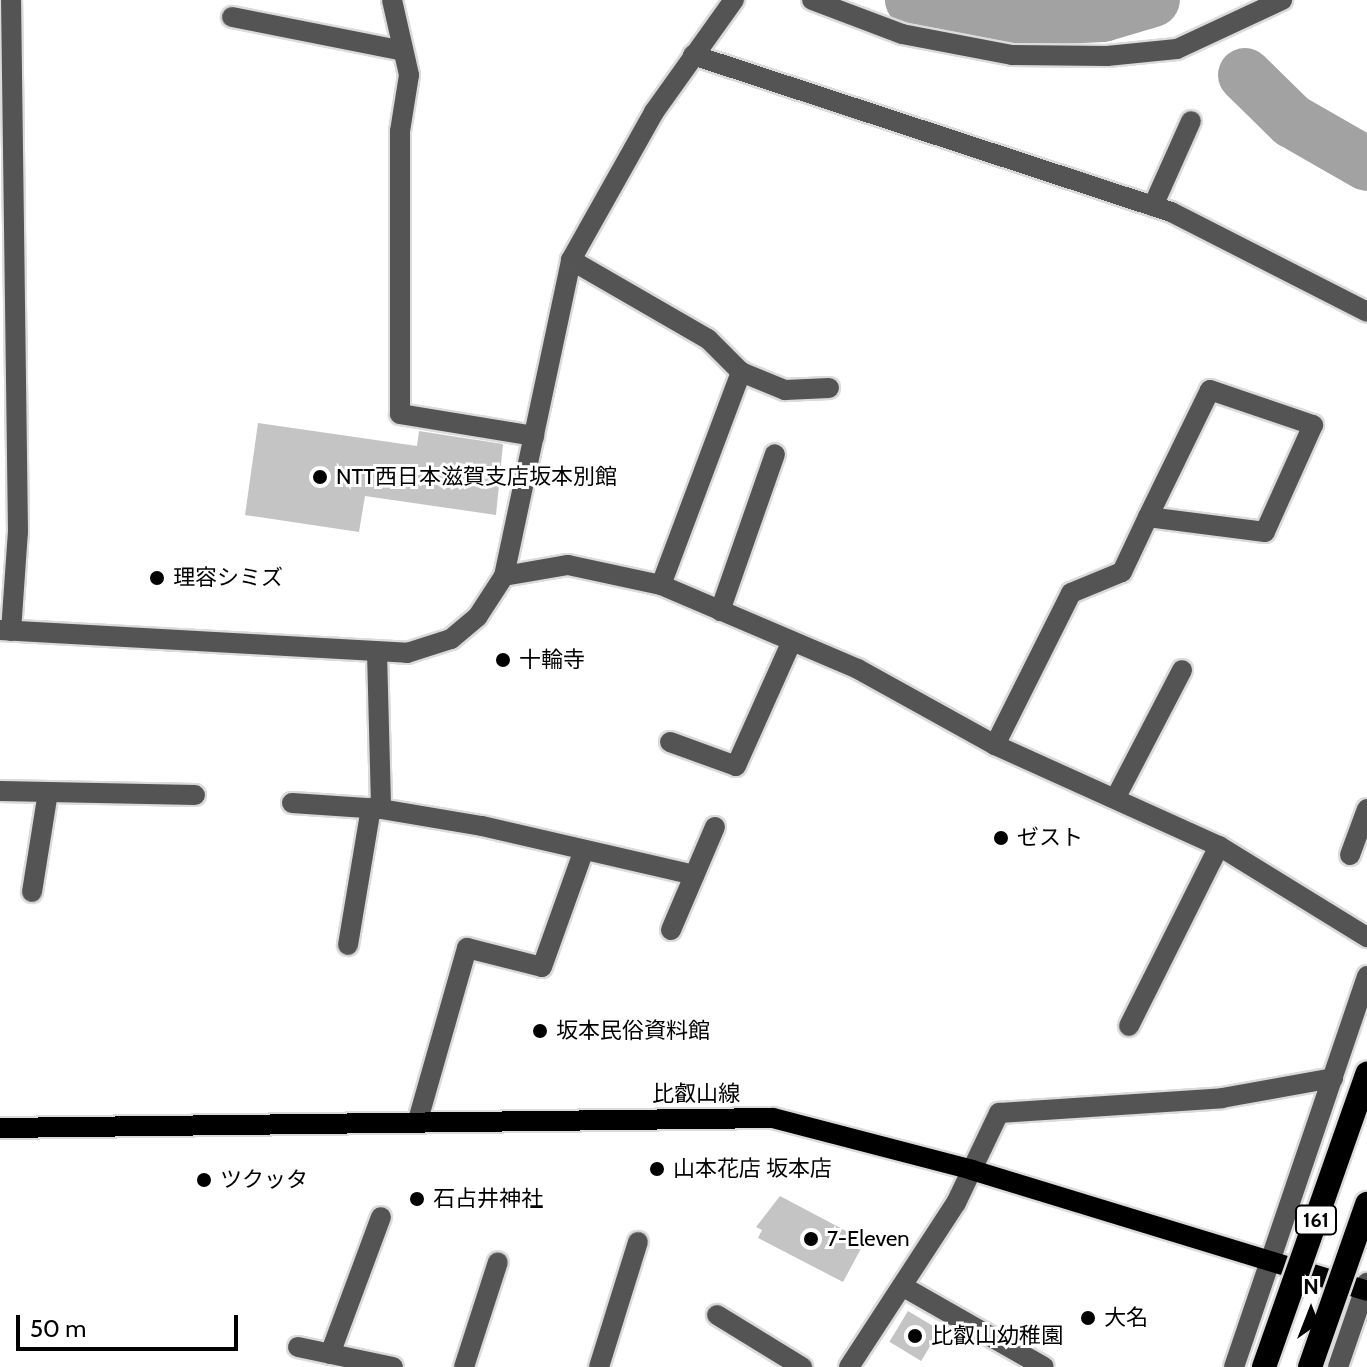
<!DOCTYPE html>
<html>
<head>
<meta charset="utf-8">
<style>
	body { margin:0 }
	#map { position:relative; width:1367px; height:1367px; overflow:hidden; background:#fff; font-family:Cabin,"Noto Sans JP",sans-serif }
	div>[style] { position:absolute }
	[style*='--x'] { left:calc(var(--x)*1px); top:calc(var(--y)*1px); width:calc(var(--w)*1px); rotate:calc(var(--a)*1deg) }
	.river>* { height:54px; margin:-27px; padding:0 27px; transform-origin:27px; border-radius:27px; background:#a2a2a2 }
	.building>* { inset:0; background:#c4c4c4; transform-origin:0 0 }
	.roads { filter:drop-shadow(2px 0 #dbdbdb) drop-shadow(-2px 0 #dbdbdb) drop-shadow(0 2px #dbdbdb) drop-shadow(0 -2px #dbdbdb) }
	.minor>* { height:20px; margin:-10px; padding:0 10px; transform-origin:10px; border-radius:10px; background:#545454 }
	.major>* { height:20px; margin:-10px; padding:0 10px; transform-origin:10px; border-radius:10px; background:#000 }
	.bridges { filter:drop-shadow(2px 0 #dbdbdb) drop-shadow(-2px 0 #dbdbdb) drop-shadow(0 2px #dbdbdb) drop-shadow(0 -2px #dbdbdb) }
	.highway-bridge>* { height:24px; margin:-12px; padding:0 12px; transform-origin:12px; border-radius:12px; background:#000 }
	.dots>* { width:22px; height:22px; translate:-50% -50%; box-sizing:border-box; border:4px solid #fff; border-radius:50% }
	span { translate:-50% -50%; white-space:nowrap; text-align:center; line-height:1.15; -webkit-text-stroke:6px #fff; paint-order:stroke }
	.shield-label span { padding:2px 6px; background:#fff; border:2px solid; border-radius:6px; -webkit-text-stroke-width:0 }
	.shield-label { font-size:20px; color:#000; font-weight:700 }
	.poi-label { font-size:22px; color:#000 }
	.left { translate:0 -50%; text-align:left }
	.street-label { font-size:22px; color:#000 }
	.north { position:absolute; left:1271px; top:1271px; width:80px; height:80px; -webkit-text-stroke:6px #fff; paint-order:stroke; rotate:0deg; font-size:22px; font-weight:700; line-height:32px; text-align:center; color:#000 }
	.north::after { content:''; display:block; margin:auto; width:28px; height:36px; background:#000; clip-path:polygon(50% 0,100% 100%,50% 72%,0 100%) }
	.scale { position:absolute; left:16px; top:1315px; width:222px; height:36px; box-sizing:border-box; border:4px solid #000; border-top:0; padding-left:10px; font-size:24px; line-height:28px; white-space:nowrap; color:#000; -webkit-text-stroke:6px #fff; paint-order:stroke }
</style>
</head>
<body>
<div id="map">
	<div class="river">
		<i style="--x:912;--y:0;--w:110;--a:10"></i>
		<i style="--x:1020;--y:19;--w:83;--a:-2.8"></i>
		<i style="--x:1103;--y:15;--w:52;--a:-16.7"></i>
		<i style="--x:1245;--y:75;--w:66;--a:44.4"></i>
		<i style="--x:1292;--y:121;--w:86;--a:29.8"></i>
	</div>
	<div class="building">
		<i style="clip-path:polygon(258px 423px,417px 446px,419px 431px,503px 444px,496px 515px,365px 496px,359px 532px,245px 515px)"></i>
		<i style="clip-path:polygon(780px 1196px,865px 1241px,843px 1282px,758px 1238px,762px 1230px,756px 1227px)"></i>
		<i style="left:908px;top:1311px;width:37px;height:36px;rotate:31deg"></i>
	</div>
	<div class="roads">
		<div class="minor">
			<i style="--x:392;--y:0;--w:77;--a:77.2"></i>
			<i style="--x:409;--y:75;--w:57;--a:99.1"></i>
			<i style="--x:400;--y:131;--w:283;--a:90"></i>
			<i style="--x:400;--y:414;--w:136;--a:9.3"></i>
			<i style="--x:812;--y:0;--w:96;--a:20.7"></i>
			<i style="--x:902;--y:34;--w:112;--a:10.8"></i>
			<i style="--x:1012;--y:55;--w:95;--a:0.6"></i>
			<i style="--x:1107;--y:56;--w:70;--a:-5.7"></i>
			<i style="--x:1177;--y:49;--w:116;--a:-25"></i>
			<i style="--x:232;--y:17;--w:174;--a:11.2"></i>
			<i style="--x:693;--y:55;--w:503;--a:18.18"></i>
			<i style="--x:1171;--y:212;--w:220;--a:27"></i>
			<i style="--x:1153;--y:206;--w:93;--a:-65.9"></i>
			<i style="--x:571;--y:260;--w:158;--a:30"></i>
			<i style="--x:708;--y:339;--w:47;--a:45"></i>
			<i style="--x:741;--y:372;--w:48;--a:22.2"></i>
			<i style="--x:785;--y:390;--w:44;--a:-2.6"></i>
			<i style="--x:504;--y:576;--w:65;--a:-9.8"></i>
			<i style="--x:568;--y:565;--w:95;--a:12.1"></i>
			<i style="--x:661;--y:585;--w:214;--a:23.1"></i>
			<i style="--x:858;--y:669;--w:157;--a:29"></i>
			<i style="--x:995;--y:745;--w:246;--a:24.3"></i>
			<i style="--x:1219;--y:846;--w:174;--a:31.6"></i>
			<i style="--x:661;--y:585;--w:228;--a:-69.4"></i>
			<i style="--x:720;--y:611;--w:166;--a:-70.7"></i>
			<i style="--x:0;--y:630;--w:408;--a:3.2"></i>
			<i style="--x:407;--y:653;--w:46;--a:-17.7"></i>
			<i style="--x:451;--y:639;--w:35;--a:-40"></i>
			<i style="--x:478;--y:616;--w:48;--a:-57"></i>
			<i style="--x:504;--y:576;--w:323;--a:-78"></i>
			<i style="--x:571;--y:260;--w:170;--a:-60.7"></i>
			<i style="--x:654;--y:112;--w:138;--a:-54.5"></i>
			<i style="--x:11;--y:631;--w:99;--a:-86"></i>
			<i style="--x:18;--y:532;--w:532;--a:-90.75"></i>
			<i style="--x:377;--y:652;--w:157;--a:88.5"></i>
			<i style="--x:670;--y:742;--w:70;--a:20"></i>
			<i style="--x:736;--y:766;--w:135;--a:-65.9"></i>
			<i style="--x:995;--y:745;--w:170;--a:-63.4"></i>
			<i style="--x:1071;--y:593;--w:55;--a:-22.4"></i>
			<i style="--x:1122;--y:572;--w:61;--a:-64.7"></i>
			<i style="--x:1148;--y:517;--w:141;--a:-64"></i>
			<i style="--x:1210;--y:390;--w:109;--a:18.8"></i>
			<i style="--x:1313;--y:425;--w:117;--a:114.2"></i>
			<i style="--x:1265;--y:532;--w:118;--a:-172.7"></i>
			<i style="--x:0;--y:791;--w:195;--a:1.2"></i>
			<i style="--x:1116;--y:797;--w:143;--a:-62.5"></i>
			<i style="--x:292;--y:803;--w:89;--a:3.9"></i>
			<i style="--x:381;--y:809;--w:102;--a:9.6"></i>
			<i style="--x:482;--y:826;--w:218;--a:13"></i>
			<i style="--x:1350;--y:855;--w:49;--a:-69.7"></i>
			<i style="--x:32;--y:892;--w:101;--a:-80.9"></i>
			<i style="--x:671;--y:930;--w:112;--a:-66.9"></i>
			<i style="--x:348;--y:945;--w:139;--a:-80.5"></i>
			<i style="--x:1129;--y:1026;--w:201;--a:-63.4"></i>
			<i style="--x:418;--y:1120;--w:179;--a:-74.1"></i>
			<i style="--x:467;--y:948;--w:77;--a:14.2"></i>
			<i style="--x:542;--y:967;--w:124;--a:-70.3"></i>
			<i style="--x:902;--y:1286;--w:163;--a:29.7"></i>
			<i style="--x:717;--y:1315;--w:100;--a:31.5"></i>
			<i style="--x:298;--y:1347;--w:97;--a:11.9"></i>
			<i style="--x:330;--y:1354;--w:146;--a:-69.6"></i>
			<i style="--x:464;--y:1367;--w:110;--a:-72.1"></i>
			<i style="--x:599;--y:1367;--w:131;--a:-72.7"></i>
			<i style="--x:849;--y:1367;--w:196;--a:-56.9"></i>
			<i style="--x:956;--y:1203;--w:100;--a:-64.5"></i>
			<i style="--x:999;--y:1113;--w:224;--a:-3.8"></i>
			<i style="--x:1222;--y:1098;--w:113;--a:-10.2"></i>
			<i style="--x:1234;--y:1367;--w:413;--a:-71.2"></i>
			<i style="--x:1338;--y:1367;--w:89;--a:-71"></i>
		</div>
		<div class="major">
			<i style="--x:0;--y:1128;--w:773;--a:-0.74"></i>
			<i style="--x:773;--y:1118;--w:206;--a:14.6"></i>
			<i style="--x:972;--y:1170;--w:413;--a:17"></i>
		</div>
	</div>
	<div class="bridges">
		<div class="highway-bridge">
			<i style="--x:1264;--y:1367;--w:311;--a:-70.6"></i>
			<i style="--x:1310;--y:1367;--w:173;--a:-70.7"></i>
		</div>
	</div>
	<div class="dots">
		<i style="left:320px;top:477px;background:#000"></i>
		<i style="left:157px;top:578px;background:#000"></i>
		<i style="left:503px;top:660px;background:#000"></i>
		<i style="left:1001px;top:838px;background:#000"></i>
		<i style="left:540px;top:1031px;background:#000"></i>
		<i style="left:657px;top:1169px;background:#000"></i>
		<i style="left:204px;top:1180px;background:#000"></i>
		<i style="left:417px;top:1199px;background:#000"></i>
		<i style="left:811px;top:1239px;background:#000"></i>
		<i style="left:1088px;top:1318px;background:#000"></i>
		<i style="left:915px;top:1336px;background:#000"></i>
	</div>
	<div class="shield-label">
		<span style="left:1316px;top:1220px">161</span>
	</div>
	<div class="poi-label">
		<span class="left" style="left:336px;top:477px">NTT西日本滋賀支店坂本別館</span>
		<span class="left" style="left:173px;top:578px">理容シミズ</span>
		<span class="left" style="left:519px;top:660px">十輪寺</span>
		<span class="left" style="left:1017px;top:838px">ゼスト</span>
		<span class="left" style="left:556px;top:1031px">坂本民俗資料館</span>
		<span class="left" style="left:673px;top:1169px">山本花店 坂本店</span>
		<span class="left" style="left:220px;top:1180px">ツクッタ</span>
		<span class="left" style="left:433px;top:1199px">石占井神社</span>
		<span class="left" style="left:827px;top:1239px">7-Eleven</span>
		<span class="left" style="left:1104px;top:1318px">大名</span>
		<span class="left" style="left:931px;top:1336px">比叡山幼稚園</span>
	</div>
	<div class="street-label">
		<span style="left:696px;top:1094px">比叡山線</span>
	</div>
	<div class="north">N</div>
	<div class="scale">50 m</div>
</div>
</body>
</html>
